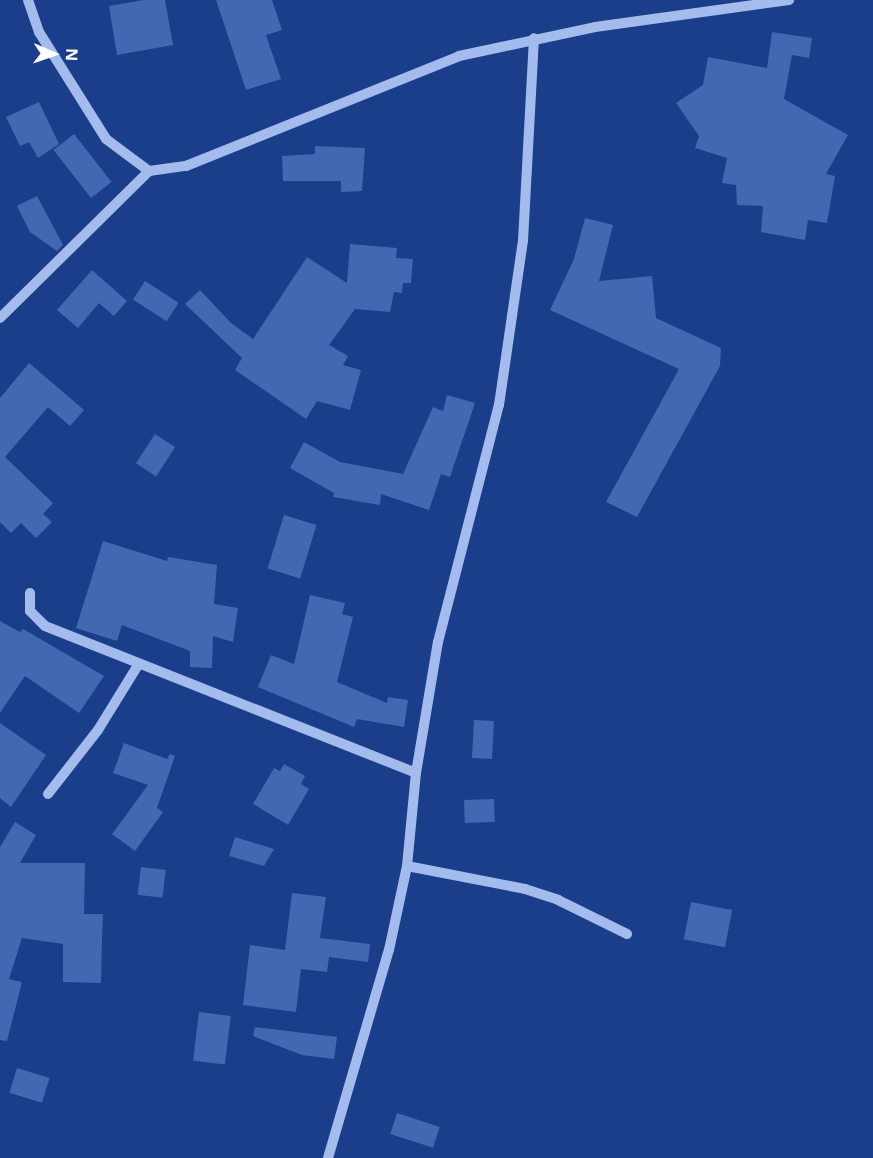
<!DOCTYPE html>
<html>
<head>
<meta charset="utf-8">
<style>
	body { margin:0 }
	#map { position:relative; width:873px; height:1158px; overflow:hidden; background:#1a3e89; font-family:"Noto Sans",sans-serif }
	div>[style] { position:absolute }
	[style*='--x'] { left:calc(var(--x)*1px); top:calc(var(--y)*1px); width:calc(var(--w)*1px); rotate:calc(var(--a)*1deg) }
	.building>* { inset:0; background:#4368b2; transform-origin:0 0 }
	.minor>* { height:10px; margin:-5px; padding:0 5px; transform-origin:5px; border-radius:5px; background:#a3bced }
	span { translate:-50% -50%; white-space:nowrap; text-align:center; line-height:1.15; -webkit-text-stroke:5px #1a3e89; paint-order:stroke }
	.north { position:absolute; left:24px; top:24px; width:60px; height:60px; -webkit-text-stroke:4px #1a3e89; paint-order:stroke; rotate:92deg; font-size:16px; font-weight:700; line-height:24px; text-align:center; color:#fff }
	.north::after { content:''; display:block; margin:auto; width:21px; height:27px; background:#fff; clip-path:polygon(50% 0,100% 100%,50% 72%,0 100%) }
</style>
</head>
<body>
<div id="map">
	<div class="building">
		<i style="clip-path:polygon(144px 0,165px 0,173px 45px,117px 55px,109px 6px)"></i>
		<i style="clip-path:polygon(216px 0,272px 0,282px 30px,266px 35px,281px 79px,246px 90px)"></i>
		<i style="clip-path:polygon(772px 32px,812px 38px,809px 58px,792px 55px,784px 99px,848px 135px,826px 174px,835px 176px,827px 223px,808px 220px,805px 240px,761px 232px,763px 206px,737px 205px,736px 185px,722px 183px,727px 158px,695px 148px,699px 136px,676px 103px,703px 85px,708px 57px,767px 68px)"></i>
		<i style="clip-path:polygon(39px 102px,59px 144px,38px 158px,29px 142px,20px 146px,6px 117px)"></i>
		<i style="left:74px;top:134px;width:61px;height:26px;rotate:52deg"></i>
		<i style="clip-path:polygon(315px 146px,365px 148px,362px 191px,341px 192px,341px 181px,283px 181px,282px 156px,315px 154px)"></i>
		<i style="clip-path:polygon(37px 196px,63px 245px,57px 251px,30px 232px,17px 206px)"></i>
		<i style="clip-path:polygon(585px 218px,613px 225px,599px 281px,652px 276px,656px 318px,721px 348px,720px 366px,637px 517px,606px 502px,679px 369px,550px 310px,574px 259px)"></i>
		<i style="clip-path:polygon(350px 244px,397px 248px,396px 258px,413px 259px,411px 283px,403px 283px,402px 293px,394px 292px,390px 312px,355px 309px,329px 345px,348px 356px,343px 365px,361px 370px,350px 410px,317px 401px,306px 419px,235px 370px,242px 358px,185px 304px,200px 290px,231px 323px,253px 339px,307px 257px,347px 283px)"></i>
		<i style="clip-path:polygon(92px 270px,127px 301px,114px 316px,99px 303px,78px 328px,57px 310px)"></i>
		<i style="left:145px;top:281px;width:40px;height:22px;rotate:33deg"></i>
		<i style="clip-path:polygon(29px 363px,84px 410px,70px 426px,48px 407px,5px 457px,53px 503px,43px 514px,52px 522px,36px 538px,21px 523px,11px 533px,0 522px,0 398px)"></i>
		<i style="clip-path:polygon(447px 395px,475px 403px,450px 477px,441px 474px,429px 510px,381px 494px,380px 505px,333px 497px,334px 493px,290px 468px,304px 442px,340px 462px,403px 474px,433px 407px,443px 411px)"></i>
		<i style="left:155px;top:434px;width:24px;height:35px;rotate:33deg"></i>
		<i style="left:284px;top:515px;width:34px;height:56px;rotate:17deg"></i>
		<i style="clip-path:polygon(103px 541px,167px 561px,168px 557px,217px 565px,214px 604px,238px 608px,233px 642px,213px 636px,212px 668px,190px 667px,190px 651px,122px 625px,117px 641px,76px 628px)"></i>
		<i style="clip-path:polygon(310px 595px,345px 603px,342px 614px,353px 617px,337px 682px,387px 703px,388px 697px,408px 700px,404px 727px,357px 719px,354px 727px,258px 687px,271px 655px,294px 664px)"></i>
		<i style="clip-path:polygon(0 621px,20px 632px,23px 629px,104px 676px,79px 713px,25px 676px,0 713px)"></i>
		<i style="left:474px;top:720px;width:20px;height:38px;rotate:3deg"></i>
		<i style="clip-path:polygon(0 723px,46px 755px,11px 807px,0 798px)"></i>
		<i style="clip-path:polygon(124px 743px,167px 759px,170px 754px,175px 756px,157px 808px,163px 812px,135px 851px,112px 834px,148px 785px,113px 773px)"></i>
		<i style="clip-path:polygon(284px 764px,305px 776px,301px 784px,309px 789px,288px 825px,253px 804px,274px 768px,280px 771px)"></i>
		<i style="left:494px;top:799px;width:23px;height:30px;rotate:88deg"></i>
		<i style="clip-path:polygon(15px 822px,36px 835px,20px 863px,85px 863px,84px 914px,103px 914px,102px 940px,101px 983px,63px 982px,63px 944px,22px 938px,9px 979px,22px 982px,7px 1041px,0 1040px,0 847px)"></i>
		<i style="clip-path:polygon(235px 837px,274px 849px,264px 866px,229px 856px)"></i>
		<i style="left:141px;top:867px;width:25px;height:28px;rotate:7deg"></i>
		<i style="clip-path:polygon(292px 893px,326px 897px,320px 938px,370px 944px,368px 962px,329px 957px,327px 972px,301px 969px,296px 1012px,243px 1005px,250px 945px,285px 950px)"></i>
		<i style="left:691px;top:902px;width:42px;height:38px;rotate:11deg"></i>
		<i style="left:199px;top:1012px;width:32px;height:49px;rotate:7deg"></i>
		<i style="clip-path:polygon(255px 1027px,337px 1037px,334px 1059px,302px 1055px,253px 1036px)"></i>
		<i style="left:17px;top:1068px;width:34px;height:26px;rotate:17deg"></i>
		<i style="left:397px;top:1113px;width:45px;height:22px;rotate:18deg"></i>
	</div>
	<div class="minor">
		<i style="--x:28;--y:0;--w:34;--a:71"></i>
		<i style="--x:39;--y:32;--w:126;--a:57.9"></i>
		<i style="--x:106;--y:139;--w:54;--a:36.7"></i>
		<i style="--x:149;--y:171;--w:37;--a:-8"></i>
		<i style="--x:186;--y:166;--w:294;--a:-21.9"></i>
		<i style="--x:459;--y:56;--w:139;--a:-12"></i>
		<i style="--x:595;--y:27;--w:196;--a:-7.9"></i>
		<i style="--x:0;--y:318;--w:209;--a:-44.6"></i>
		<i style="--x:30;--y:593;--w:18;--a:90"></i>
		<i style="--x:30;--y:611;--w:21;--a:45"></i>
		<i style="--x:45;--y:626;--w:399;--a:21.6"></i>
		<i style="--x:48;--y:794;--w:81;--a:-52"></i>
		<i style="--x:98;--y:730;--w:76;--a:-58.4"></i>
		<i style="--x:407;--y:866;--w:120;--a:11"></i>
		<i style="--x:525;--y:889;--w:35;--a:18"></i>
		<i style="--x:558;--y:900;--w:77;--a:26.2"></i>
		<i style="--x:328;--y:1158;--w:217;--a:-73.7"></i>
		<i style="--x:389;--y:950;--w:86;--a:-77.9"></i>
		<i style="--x:407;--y:866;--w:93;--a:-84.5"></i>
		<i style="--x:416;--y:773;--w:133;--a:-80.5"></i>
		<i style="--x:438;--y:642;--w:245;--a:-75.6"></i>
		<i style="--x:499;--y:405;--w:166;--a:-81.7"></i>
		<i style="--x:523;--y:241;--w:203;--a:-86.9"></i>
	</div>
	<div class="north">N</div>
</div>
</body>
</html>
